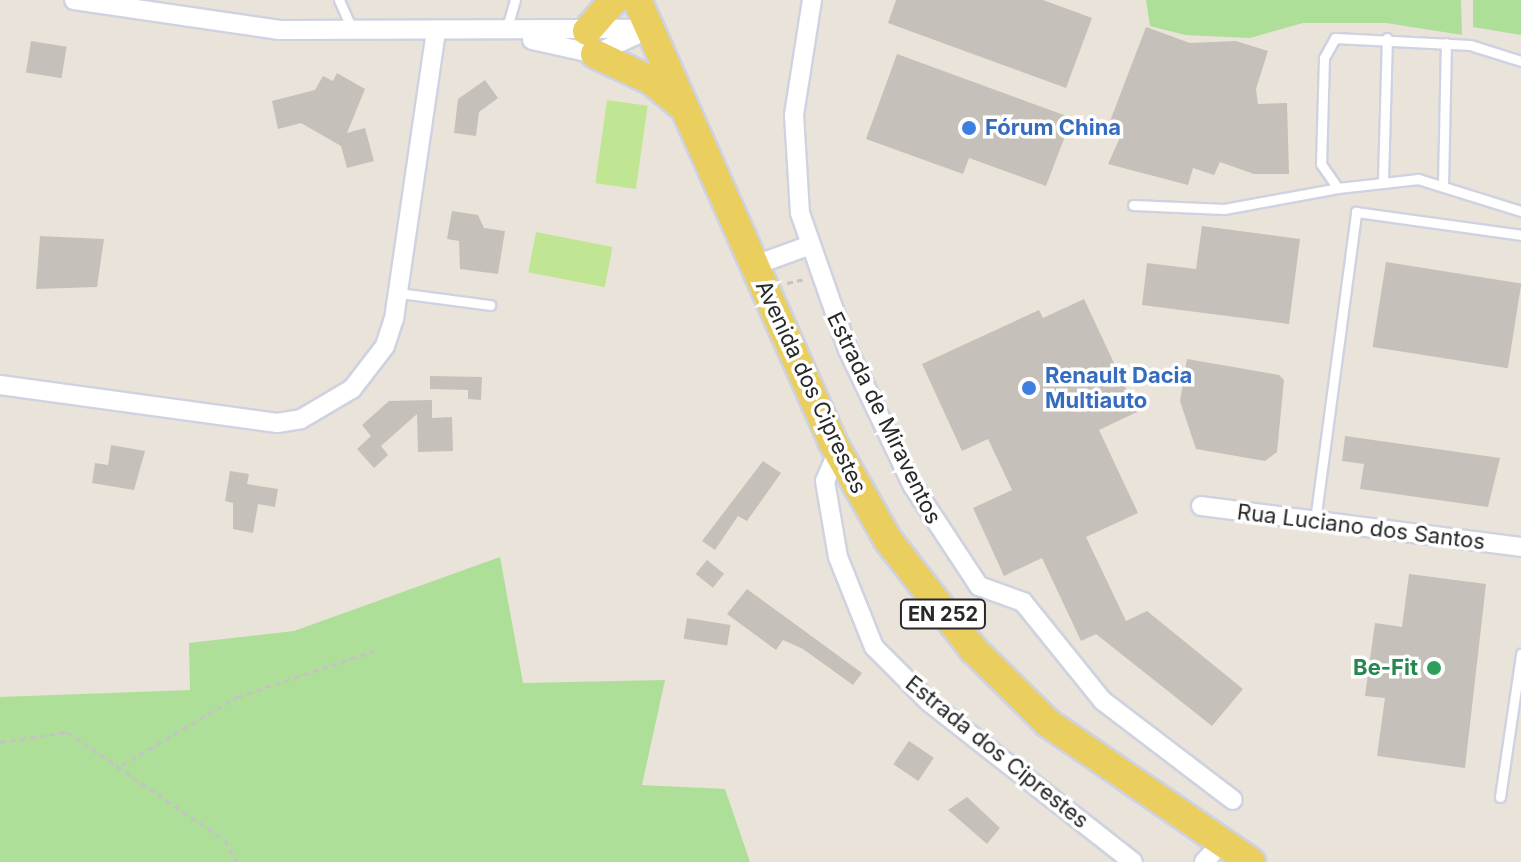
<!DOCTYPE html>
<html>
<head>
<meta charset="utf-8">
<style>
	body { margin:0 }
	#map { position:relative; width:1521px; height:862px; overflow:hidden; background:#eae3da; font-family:Inter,sans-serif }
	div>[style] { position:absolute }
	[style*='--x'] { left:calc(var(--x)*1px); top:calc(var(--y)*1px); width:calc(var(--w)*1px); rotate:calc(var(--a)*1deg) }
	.green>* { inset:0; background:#aedf98 }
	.pitch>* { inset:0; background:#c0e694; transform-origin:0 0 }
	.building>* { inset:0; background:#c5c0b9; transform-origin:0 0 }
	.path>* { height:3px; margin-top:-1.5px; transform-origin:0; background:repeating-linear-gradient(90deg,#c3c3c3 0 6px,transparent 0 10px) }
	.roads { filter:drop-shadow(2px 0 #cfd2e0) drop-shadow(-2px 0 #cfd2e0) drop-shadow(0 2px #cfd2e0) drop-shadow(0 -2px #cfd2e0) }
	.lane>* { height:9px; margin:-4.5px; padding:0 4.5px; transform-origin:4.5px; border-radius:4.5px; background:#fff }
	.street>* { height:18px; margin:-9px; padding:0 9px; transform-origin:9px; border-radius:9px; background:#fff }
	.primary>* { height:28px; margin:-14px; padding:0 14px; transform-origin:14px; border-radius:14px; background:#eace5e }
	.dots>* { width:22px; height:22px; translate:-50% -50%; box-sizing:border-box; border:4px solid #fff; border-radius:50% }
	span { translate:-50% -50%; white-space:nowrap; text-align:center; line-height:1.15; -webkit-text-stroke:7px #fff; paint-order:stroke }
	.shield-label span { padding:2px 6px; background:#fff; border:2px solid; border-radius:6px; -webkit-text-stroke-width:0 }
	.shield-label { font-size:20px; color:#282828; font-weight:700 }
	.shop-label { font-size:22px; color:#366cbe; font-weight:700 }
	.left { translate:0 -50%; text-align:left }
	.street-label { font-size:22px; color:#282828 }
	.leisure-label { font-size:22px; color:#27864d; font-weight:700 }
	.right { translate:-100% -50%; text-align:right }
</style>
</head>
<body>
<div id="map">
	<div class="green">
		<i style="clip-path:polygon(1146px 0,1461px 0,1462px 35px,1386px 23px,1303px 23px,1250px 38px,1185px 35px,1150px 26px)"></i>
		<i style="clip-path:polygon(1473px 0,1521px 0,1521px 35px,1473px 27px)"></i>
		<i style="clip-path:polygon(500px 557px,523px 683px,665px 680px,642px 785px,725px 789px,750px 862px,0 862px,0 697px,190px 690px,189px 643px,294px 631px)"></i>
	</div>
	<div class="pitch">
		<i style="left:607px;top:100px;width:41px;height:84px;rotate:8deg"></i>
		<i style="left:536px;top:232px;width:78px;height:41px;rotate:11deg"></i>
	</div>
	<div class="building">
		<i style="clip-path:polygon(896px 0,1043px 0,1092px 18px,1066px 88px,888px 23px)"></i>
		<i style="clip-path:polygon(1146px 27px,1190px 43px,1236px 41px,1268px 51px,1256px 89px,1258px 104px,1287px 103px,1289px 174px,1254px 174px,1220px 162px,1214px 175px,1193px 168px,1188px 185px,1108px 164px,1122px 133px,1107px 129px)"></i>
		<i style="left:31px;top:41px;width:36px;height:32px;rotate:9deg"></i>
		<i style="clip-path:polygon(897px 54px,1072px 118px,1046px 186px,969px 158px,963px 174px,866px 139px)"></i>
		<i style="clip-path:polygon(337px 73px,365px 89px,347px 133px,365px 128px,374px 161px,347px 168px,341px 146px,301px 123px,278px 129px,272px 101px,315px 90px,323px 76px,333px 81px)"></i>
		<i style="clip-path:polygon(485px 80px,498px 98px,479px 112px,476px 136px,454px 133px,458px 99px)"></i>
		<i style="clip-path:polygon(452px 211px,478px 215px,484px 228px,505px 231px,498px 274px,460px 269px,459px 241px,447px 239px)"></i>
		<i style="clip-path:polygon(1202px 226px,1300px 239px,1289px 324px,1142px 305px,1147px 263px,1196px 269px)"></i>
		<i style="clip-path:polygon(40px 236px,104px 239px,97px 287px,36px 289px)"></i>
		<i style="left:1386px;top:262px;width:137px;height:86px;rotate:9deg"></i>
		<i style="clip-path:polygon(1084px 299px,1137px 412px,1099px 430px,1138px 513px,1086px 537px,1126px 621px,1147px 611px,1243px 689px,1212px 726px,1096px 634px,1081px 641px,1042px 558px,1004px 576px,973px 508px,1012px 490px,988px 439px,962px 451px,922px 364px,1039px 310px,1043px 318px)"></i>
		<i style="clip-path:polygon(1187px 359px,1279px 375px,1284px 380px,1277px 452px,1265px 461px,1196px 449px,1180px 401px)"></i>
		<i style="clip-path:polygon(430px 376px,482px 377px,481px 400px,468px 399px,468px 390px,430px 389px)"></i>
		<i style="clip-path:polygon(432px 400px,432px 418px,452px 417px,453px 451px,418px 452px,417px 414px,381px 446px,388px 455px,374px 468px,357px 449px,371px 436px,362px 425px,389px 401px)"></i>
		<i style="clip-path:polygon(1345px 436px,1500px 458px,1488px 507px,1360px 489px,1364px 464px,1342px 461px)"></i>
		<i style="clip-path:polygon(111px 445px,145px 451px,134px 490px,92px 483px,95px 463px,108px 465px)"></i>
		<i style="clip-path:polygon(763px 461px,781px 473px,747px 521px,738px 516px,715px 550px,702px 541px)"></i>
		<i style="clip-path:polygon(230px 471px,249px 474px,247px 484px,278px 489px,275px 507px,258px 504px,253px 533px,233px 529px,233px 503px,225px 501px)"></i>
		<i style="left:707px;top:560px;width:22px;height:18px;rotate:39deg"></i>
		<i style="clip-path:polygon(1409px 574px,1486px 584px,1465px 768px,1377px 756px,1385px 698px,1365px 696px,1375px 623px,1402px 627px)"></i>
		<i style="clip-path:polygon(747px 589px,862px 673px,853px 685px,803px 649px,783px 640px,776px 650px,727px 614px)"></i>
		<i style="left:687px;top:618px;width:44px;height:21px;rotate:9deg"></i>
		<i style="left:909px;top:741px;width:30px;height:28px;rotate:34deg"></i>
		<i style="clip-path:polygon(967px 797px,1000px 828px,987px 844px,948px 810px)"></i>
	</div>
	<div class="path">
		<i style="--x:787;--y:283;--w:18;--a:-13"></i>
		<i style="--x:0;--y:742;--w:68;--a:-8.5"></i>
		<i style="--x:67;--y:732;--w:191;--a:34.4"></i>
		<i style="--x:225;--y:840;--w:25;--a:63"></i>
		<i style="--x:122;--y:765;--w:134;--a:-30.6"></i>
		<i style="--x:237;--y:697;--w:145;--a:-18.6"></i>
	</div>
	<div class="roads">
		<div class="lane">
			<i style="--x:339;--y:0;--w:30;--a:66"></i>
			<i style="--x:506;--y:31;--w:32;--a:-74"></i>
			<i style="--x:1521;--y:61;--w:53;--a:-162.6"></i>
			<i style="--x:1470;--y:45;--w:135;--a:-177"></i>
			<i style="--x:1335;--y:38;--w:23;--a:119"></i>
			<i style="--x:1324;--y:58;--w:106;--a:91.6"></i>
			<i style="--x:1321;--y:164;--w:29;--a:55"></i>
			<i style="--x:1338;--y:188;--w:81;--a:-6.4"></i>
			<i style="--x:1418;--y:179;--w:108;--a:17.3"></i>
			<i style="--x:1383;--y:180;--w:142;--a:-88.4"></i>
			<i style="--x:1443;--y:185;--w:142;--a:-88.8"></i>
			<i style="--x:1133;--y:205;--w:91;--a:2.5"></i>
			<i style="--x:1224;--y:209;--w:116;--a:-10.4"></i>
			<i style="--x:399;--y:293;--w:92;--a:7.5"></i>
			<i style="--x:1315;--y:521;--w:312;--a:-82.4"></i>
			<i style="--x:1356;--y:212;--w:167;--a:7.9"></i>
			<i style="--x:1500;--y:797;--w:145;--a:-81.6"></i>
		</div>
		<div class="street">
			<i style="--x:74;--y:0;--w:208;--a:8.3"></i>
			<i style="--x:280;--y:30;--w:370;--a:-0.2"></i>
			<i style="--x:812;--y:0;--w:116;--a:98.9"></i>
			<i style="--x:794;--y:115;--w:98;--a:86.5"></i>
			<i style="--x:800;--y:213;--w:145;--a:70.7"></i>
			<i style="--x:848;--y:350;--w:151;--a:64.5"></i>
			<i style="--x:913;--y:486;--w:120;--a:56.6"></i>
			<i style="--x:979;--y:586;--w:47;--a:20"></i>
			<i style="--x:1023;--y:602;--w:127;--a:51.1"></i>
			<i style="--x:1103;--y:701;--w:163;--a:37.3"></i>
			<i style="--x:532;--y:40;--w:65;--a:12.5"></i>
			<i style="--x:595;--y:54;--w:57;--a:-24.8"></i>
			<i style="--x:753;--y:266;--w:59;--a:-20"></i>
			<i style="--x:0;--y:385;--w:280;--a:7.8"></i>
			<i style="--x:277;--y:423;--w:24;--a:-9"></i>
			<i style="--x:301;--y:419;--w:59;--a:-30.5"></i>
			<i style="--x:352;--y:389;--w:54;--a:-52.5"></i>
			<i style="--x:385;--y:346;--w:28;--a:-72"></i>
			<i style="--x:394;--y:319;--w:292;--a:-81.7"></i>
			<i style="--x:837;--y:453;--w:30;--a:113"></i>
			<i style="--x:825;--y:481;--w:77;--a:80.3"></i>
			<i style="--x:838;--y:557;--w:97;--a:68.2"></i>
			<i style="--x:874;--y:647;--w:78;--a:45"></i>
			<i style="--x:929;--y:702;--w:259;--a:38.1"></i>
			<i style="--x:1201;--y:506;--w:323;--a:7.3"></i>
			<i style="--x:1204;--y:862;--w:26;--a:-47"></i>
		</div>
		<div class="primary">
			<i style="--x:637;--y:0;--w:482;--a:66.1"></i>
			<i style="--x:832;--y:441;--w:114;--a:60.5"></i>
			<i style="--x:888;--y:540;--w:138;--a:52.1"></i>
			<i style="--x:973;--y:649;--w:105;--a:44.6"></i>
			<i style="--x:1048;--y:723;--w:246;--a:34.4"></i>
			<i style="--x:587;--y:31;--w:41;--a:-48.9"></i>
			<i style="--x:595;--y:54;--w:63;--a:25.3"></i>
			<i style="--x:652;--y:81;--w:35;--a:40"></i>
		</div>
	</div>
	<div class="dots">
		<i style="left:969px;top:128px;background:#3f7fe0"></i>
		<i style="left:1029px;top:388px;background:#3f7fe0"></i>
		<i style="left:1434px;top:668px;background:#2e9e5b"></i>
	</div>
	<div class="shield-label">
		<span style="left:943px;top:614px">EN 252</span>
	</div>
	<div class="shop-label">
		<span class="left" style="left:985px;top:128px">Fórum China</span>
		<span class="left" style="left:1045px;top:388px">Renault Dacia<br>Multiauto</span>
	</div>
	<div class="street-label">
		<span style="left:811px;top:387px;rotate:65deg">Avenida dos Ciprestes</span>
		<span style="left:884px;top:418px;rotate:64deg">Estrada de Miraventos</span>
		<span style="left:1361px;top:527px;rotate:7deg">Rua Luciano dos Santos</span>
		<span style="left:997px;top:752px;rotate:39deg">Estrada dos Ciprestes</span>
	</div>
	<div class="leisure-label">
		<span class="right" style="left:1418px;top:668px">Be-Fit</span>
	</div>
</div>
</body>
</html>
